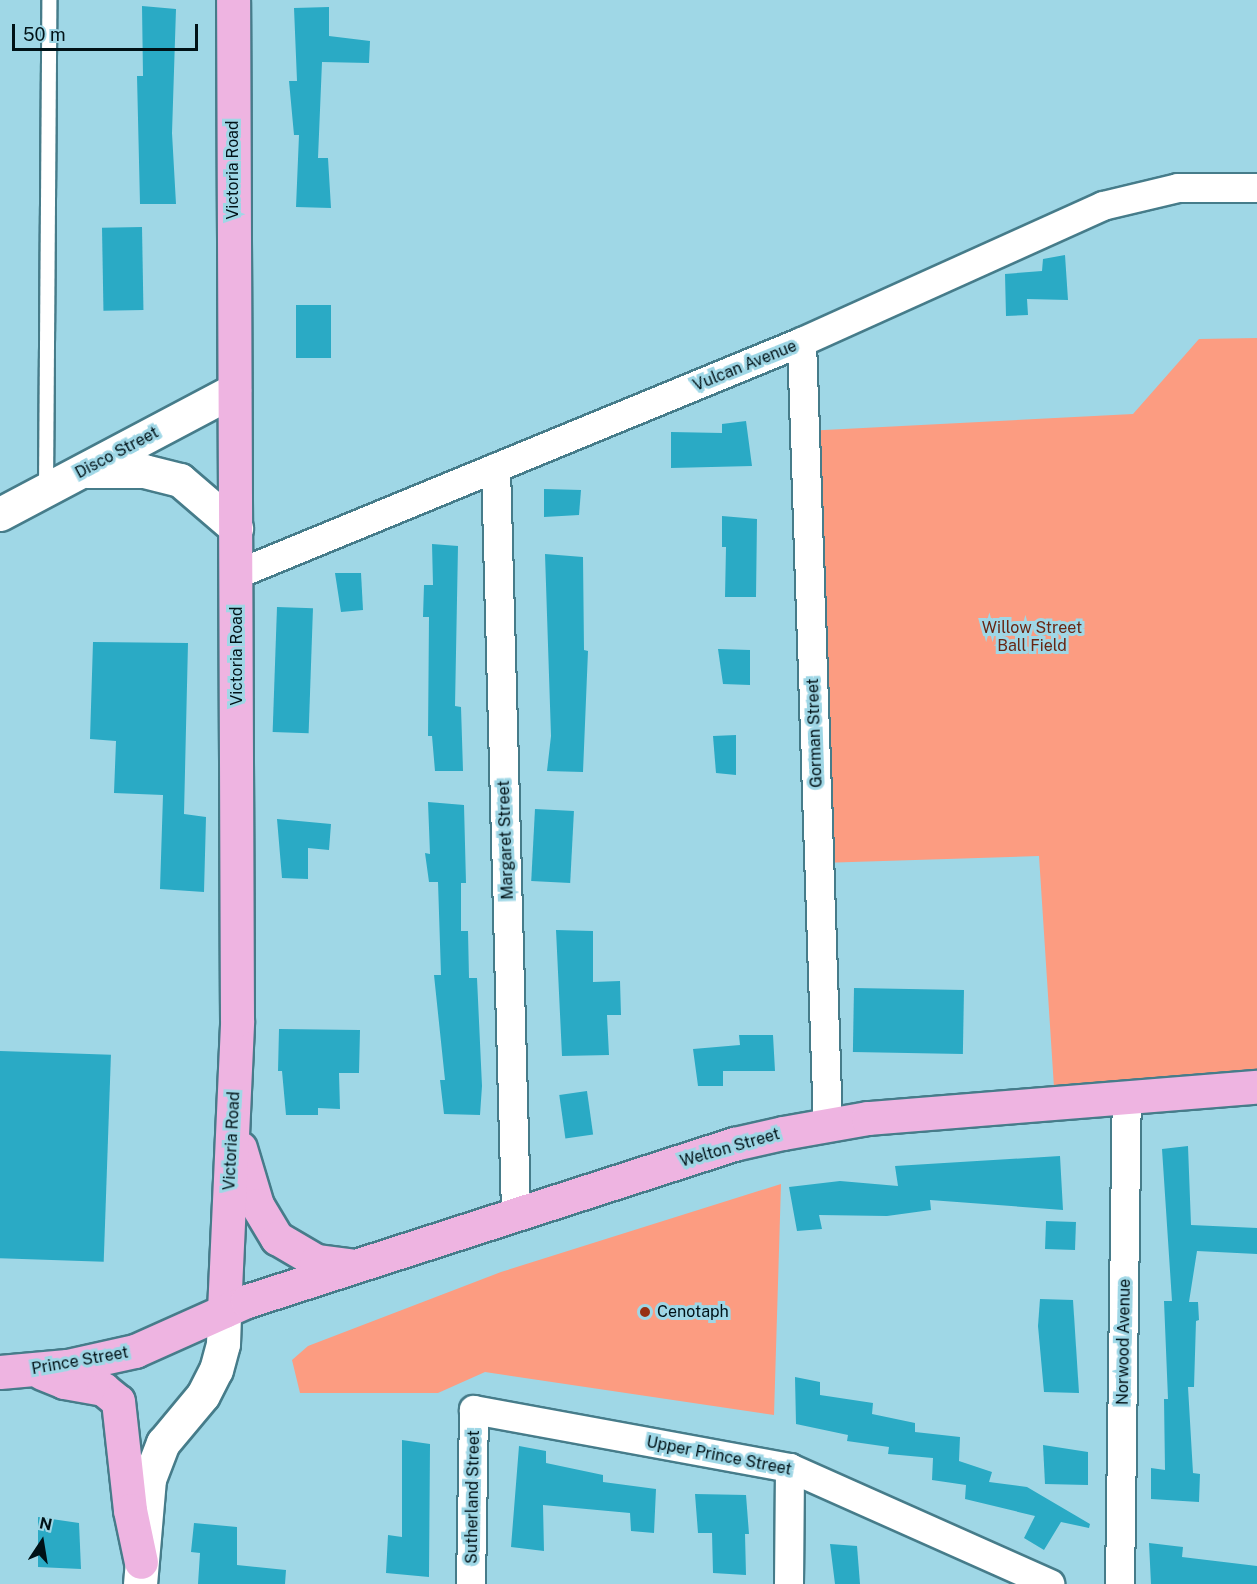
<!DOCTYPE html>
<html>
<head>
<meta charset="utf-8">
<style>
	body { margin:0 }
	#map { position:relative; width:1257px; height:1584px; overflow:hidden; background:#9fd7e6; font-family:"Public Sans",sans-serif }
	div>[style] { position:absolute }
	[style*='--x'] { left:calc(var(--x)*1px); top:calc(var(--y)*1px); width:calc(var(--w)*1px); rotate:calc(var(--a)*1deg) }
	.green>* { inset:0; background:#fc9c81 }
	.building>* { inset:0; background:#2aaac5; transform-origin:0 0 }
	.roads { filter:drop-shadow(2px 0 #467c8a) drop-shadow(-2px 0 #467c8a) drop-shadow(0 2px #467c8a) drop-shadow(0 -2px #467c8a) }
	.service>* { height:14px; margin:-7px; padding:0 7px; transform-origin:7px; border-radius:7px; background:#fff }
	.minor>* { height:28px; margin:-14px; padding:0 14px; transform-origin:14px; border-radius:14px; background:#fff }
	.tertiary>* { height:33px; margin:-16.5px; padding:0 16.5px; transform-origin:16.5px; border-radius:16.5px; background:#fff }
	.primary>* { height:33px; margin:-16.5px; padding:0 16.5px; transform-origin:16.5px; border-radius:16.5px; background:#eeb4e1 }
	.dots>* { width:16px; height:16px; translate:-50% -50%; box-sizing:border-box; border:3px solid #9fd7e6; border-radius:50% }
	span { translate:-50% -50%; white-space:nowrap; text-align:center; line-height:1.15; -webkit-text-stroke:6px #9fd7e6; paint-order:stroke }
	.street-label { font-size:16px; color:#001217 }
	.park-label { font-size:16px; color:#682512 }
	.poi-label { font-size:16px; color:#001217 }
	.left { translate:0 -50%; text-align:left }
	.north { position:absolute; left:12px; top:1512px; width:60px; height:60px; -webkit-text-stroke:4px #9fd7e6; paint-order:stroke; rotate:12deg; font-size:16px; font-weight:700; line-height:24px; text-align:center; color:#001217 }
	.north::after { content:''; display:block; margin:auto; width:21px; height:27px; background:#001217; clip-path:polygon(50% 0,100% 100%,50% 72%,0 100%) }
	.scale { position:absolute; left:12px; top:24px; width:186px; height:27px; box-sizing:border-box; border:3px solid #001217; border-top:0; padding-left:8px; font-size:18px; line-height:21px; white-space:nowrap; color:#001217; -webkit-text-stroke:4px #9fd7e6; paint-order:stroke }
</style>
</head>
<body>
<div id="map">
	<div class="green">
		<i style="clip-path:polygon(1257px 338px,1257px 1089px,1055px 1103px,1039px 856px,820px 863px,805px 431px,1133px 414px,1199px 339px)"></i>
		<i style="clip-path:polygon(781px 1184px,774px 1415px,485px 1372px,438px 1393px,300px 1393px,292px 1360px,308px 1346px,501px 1272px)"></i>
	</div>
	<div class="building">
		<i style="clip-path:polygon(142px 6px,176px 9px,172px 133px,176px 204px,140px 204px,137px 76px,143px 76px)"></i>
		<i style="clip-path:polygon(329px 7px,329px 36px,370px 41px,369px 63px,322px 62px,318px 158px,328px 158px,331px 208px,296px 207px,299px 135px,294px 135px,289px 81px,297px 81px,294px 8px)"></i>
		<i style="left:142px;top:227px;width:83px;height:40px;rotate:89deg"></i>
		<i style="clip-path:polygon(1065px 255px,1068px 300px,1027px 299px,1028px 315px,1006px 316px,1005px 274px,1042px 271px,1043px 259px)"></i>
		<i style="left:296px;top:305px;width:35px;height:53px"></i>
		<i style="clip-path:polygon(746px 421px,752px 466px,671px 468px,671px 432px,722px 433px,722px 424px)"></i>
		<i style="clip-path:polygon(544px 489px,581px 490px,579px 515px,544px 517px)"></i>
		<i style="clip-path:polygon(722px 516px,757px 519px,756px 597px,725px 597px,726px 547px,722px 547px)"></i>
		<i style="clip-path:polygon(432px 544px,458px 546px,455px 706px,461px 707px,463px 771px,435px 771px,432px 736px,428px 736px,429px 617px,423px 617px,424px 585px,433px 585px)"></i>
		<i style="clip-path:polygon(545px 554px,583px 557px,584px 650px,588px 651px,583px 772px,547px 771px,551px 736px)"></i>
		<i style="clip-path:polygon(335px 573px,361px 573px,363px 610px,341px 612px)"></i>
		<i style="left:277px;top:607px;width:36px;height:125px;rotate:2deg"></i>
		<i style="clip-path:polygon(93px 642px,188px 643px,184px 814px,206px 817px,204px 892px,160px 889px,163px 795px,114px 793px,116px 741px,90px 739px)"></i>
		<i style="clip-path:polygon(718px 649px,750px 650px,750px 685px,723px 684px)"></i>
		<i style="clip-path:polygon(736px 735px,736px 775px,716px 773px,713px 736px)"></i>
		<i style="clip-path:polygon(428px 802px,464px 805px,466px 883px,461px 883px,461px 931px,468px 931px,469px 978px,477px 978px,482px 1086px,480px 1115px,444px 1114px,440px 1080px,445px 1080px,434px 975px,441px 975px,438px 882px,429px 882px,425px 853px,430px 854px)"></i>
		<i style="left:535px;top:809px;width:39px;height:72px;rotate:3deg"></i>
		<i style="clip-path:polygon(277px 819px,331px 824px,329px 850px,308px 848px,308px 879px,282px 878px)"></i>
		<i style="clip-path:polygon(556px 930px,593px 931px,593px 982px,620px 981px,621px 1015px,607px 1015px,609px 1055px,562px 1056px)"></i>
		<i style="left:854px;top:988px;width:110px;height:64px;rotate:1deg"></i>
		<i style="clip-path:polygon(279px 1029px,360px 1030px,359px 1073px,339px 1073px,340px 1109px,318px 1108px,318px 1115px,286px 1115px,282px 1071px,278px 1071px)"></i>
		<i style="clip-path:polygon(739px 1035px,773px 1035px,775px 1071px,723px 1071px,723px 1086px,698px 1086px,693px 1049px,740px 1045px)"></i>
		<i style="left:0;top:1051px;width:111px;height:207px;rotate:2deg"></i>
		<i style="left:587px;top:1091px;width:44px;height:28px;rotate:82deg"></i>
		<i style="clip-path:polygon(1188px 1146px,1191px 1225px,1257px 1228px,1257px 1254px,1197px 1251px,1189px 1302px,1198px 1302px,1199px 1320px,1196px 1321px,1194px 1387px,1188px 1387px,1193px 1473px,1200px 1474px,1199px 1502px,1151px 1499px,1151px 1468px,1165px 1470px,1164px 1399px,1168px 1399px,1164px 1301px,1172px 1301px,1162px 1149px)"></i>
		<i style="clip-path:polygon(1060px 1156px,1063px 1210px,930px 1200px,931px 1210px,887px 1216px,819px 1215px,822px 1229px,797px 1231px,789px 1187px,840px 1181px,898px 1186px,895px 1166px)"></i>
		<i style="left:1046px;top:1221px;width:30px;height:28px;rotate:2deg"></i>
		<i style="clip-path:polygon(1040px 1299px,1073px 1300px,1079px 1393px,1044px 1392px,1038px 1326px)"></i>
		<i style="clip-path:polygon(795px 1377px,820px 1382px,820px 1395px,873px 1403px,872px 1414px,915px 1423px,915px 1432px,960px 1437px,959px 1461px,992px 1472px,989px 1482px,1027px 1487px,1090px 1524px,1089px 1528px,1061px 1522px,1044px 1550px,1024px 1538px,1035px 1516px,965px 1499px,966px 1485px,932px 1480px,933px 1458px,888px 1454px,889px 1447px,847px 1441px,848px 1435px,796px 1424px)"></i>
		<i style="clip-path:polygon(402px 1440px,430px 1444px,429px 1577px,386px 1573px,388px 1535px,402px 1537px)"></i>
		<i style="clip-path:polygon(1043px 1445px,1088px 1452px,1088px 1485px,1045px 1484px)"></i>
		<i style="clip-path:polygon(519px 1446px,546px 1451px,546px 1463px,603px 1475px,603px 1482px,656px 1489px,654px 1533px,631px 1531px,630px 1513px,543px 1505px,544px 1551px,511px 1547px)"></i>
		<i style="clip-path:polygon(695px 1494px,746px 1495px,749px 1534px,745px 1534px,746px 1575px,713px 1573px,712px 1533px,698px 1533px)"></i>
		<i style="clip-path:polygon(38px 1517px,79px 1523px,81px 1569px,38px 1567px)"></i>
		<i style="clip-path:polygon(194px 1523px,237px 1527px,237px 1565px,286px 1570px,285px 1584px,198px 1584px,200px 1553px,191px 1552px)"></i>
		<i style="clip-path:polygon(1149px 1543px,1183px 1547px,1182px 1557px,1257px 1566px,1257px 1584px,1151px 1584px)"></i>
		<i style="clip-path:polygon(830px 1544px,857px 1546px,860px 1584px,835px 1584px)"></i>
	</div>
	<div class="roads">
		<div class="service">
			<i style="--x:46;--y:489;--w:489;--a:-89.6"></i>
		</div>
		<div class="minor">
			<i style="--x:802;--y:342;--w:782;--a:88.1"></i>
			<i style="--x:496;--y:468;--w:745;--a:88.46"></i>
			<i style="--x:238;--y:574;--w:610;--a:-22.36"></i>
			<i style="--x:802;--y:342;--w:330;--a:-24.3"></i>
			<i style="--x:1103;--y:206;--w:77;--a:-13.5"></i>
			<i style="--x:1178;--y:188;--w:79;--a:0"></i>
			<i style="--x:471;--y:1584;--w:174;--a:-89"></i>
			<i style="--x:474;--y:1410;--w:321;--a:10.4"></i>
			<i style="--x:790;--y:1468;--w:285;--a:24"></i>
			<i style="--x:789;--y:1584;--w:116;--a:-89.5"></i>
			<i style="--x:1120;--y:1584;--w:485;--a:-89.2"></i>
		</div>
		<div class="tertiary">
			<i style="--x:87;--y:471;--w:57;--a:0"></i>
			<i style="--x:144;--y:471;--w:37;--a:14"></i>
			<i style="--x:180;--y:480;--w:74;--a:40.6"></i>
			<i style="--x:0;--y:514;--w:265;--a:-27.9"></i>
			<i style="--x:140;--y:1584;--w:105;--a:-85.1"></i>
			<i style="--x:149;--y:1479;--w:39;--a:-69"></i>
			<i style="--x:163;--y:1443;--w:62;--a:-50.2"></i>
			<i style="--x:203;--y:1395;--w:28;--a:-63"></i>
			<i style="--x:216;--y:1370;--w:27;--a:-75"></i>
			<i style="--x:223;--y:1344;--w:33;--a:-88"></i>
		</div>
		<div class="primary">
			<i style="--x:240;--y:1148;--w:59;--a:73.4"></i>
			<i style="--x:257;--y:1205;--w:39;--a:59"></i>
			<i style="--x:277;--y:1238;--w:45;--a:30.5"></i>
			<i style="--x:316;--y:1261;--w:35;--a:7"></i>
			<i style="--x:224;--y:1311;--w:291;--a:-87.4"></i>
			<i style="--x:237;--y:1020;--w:1020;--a:-90.22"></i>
			<i style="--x:0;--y:1372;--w:67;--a:-5.1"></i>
			<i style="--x:67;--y:1366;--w:70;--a:-12.4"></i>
			<i style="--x:135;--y:1351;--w:123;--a:-24.1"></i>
			<i style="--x:247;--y:1301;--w:512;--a:-17.87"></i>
			<i style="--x:734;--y:1144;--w:50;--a:-12.7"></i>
			<i style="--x:783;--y:1133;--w:86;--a:-10"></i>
			<i style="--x:868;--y:1118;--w:390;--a:-4.6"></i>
			<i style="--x:42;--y:1373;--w:24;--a:22"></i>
			<i style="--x:64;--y:1382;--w:40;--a:10"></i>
			<i style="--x:103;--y:1389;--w:19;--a:39"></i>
			<i style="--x:118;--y:1401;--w:110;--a:83.7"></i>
			<i style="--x:130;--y:1510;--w:53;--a:78.1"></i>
		</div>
	</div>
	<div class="dots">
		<i style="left:645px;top:1312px;background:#973012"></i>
	</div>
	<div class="street-label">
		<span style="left:233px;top:170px;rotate:-90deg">Victoria Road</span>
		<span style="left:745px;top:366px;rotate:-22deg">Vulcan Avenue</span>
		<span style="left:117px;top:453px;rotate:-28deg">Disco Street</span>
		<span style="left:237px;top:656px;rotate:-90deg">Victoria Road</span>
		<span style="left:815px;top:733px;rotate:-92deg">Gorman Street</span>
		<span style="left:506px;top:840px;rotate:-92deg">Margaret Street</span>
		<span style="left:232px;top:1141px;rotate:-87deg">Victoria Road</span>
		<span style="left:730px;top:1148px;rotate:-16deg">Welton Street</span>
		<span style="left:1124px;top:1342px;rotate:-89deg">Norwood Avenue</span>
		<span style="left:80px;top:1361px;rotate:-10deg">Prince Street</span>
		<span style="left:719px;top:1456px;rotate:11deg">Upper Prince Street</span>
		<span style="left:473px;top:1497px;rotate:-89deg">Sutherland Street</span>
	</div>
	<div class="park-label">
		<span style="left:1032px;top:637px">Willow Street<br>Ball Field</span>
	</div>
	<div class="poi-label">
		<span class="left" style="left:657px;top:1312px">Cenotaph</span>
	</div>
	<div class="north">N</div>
	<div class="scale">50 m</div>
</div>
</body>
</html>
